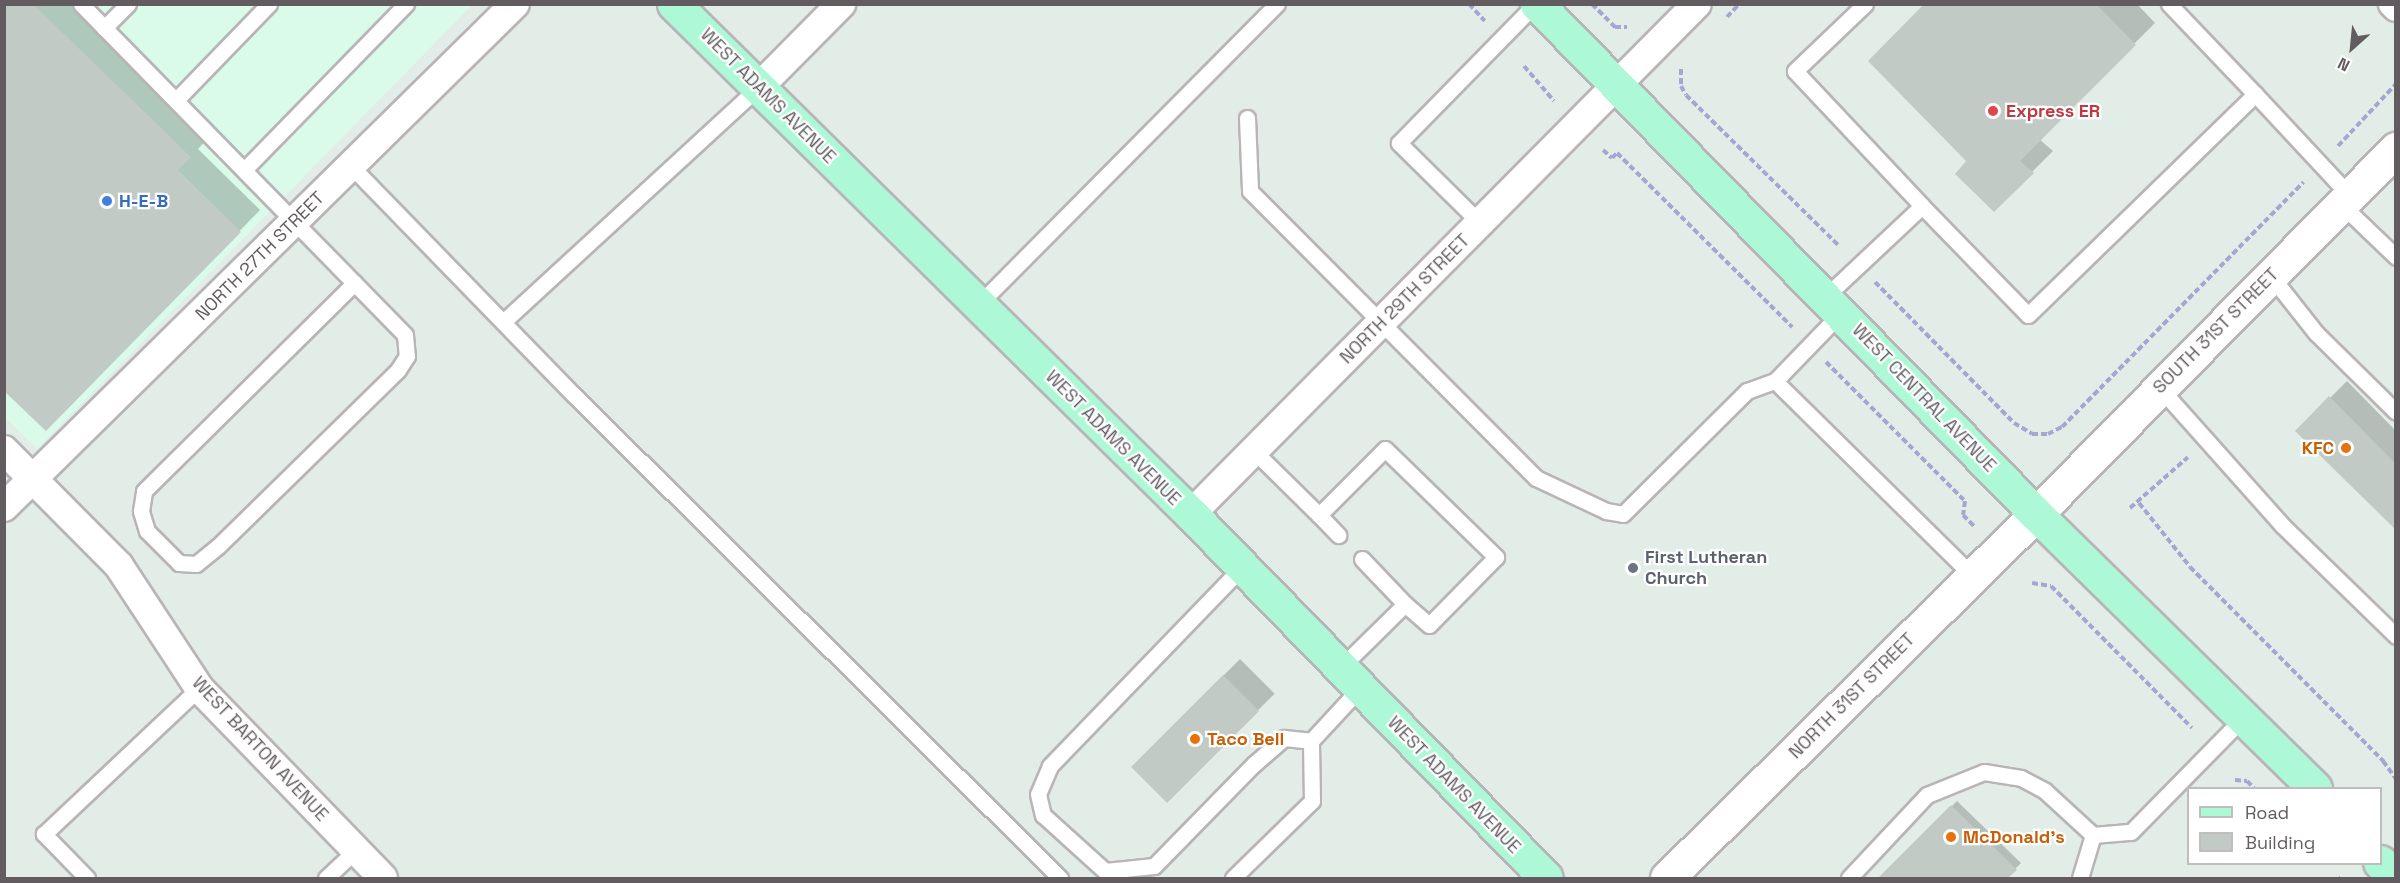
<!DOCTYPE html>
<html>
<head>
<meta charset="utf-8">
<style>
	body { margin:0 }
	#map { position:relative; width:2400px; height:883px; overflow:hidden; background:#e3ede8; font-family:"Space Grotesk",sans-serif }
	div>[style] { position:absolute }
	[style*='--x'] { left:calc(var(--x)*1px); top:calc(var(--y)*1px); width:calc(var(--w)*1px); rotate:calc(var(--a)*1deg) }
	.commercial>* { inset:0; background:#dafbea }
	.shadow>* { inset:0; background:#0003; transform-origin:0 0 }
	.building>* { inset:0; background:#c2cac5; transform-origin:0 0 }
	.path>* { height:4px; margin-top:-2px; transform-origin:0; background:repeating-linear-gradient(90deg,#a6a6d3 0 6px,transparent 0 9px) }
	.roads { filter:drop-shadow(2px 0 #b9b4b7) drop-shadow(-2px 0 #b9b4b7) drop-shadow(0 2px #b9b4b7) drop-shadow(0 -2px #b9b4b7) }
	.lane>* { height:15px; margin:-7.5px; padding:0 7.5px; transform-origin:7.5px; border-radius:7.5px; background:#fff }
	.street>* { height:28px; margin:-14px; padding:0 14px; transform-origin:14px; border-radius:14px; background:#fff }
	.secondary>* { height:33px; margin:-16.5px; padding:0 16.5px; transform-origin:16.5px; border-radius:16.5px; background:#fff }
	.primary>* { height:33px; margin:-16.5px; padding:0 16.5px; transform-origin:16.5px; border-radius:16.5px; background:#adf8d7 }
	.dots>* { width:16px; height:16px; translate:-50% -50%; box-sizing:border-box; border:3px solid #fff; border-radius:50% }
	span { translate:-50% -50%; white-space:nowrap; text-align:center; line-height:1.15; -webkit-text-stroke:4.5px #fff; paint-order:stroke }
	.street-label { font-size:18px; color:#625b60 }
	.health-label { font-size:18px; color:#be3a42; font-weight:700 }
	.left { translate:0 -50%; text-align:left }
	.shop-label { font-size:18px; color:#366cbe; font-weight:700 }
	.food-label { font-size:18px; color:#c56008; font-weight:700 }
	.right { translate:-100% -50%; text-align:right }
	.worship-label { font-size:18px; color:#5b616d; font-weight:700 }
	.frame { position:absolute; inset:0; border:6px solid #625b60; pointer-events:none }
	.legend { position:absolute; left:2187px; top:787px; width:195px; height:78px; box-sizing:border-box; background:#fff; border:2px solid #c0bdbf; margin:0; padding:8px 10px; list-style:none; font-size:18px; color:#625b60 }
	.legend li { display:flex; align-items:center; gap:12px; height:30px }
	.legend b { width:30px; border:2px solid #c0bdbf }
	.north { position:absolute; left:2322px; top:18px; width:60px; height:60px; -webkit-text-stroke:4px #fff; paint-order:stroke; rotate:207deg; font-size:16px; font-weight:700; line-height:24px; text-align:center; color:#625b60 }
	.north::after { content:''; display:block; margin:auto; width:21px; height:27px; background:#625b60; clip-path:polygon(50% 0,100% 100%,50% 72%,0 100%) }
</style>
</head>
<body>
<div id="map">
	<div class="commercial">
		<i style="clip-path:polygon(4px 5px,472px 5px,37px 449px,5px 417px)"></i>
	</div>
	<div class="shadow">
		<i style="clip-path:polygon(4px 4px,75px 4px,210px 136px,198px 149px,260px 210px,67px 409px)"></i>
		<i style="clip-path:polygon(1926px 4px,2137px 4px,2155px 23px,2039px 139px,2053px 151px,1994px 210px,1968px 161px)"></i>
		<i style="clip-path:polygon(2347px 381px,2396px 431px,2396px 528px,2297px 431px)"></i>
		<i style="left:1240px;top:659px;width:49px;height:152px;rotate:45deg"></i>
		<i style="clip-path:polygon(1957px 801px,2021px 863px,2006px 878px,1880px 878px)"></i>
	</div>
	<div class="building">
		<i style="clip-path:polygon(4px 4px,33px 4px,191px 157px,178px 170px,241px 232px,46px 431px,4px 391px)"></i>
		<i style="clip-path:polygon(1924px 4px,2096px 4px,2136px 45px,2020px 161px,2034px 173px,1994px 212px,1955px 174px,1966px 161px,1868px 61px)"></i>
		<i style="clip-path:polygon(2329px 396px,2396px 464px,2396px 530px,2295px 431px)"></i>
		<i style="left:1223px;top:675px;width:51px;height:130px;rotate:45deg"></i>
		<i style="clip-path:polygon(1951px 805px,2017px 870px,2008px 878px,1878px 878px)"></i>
	</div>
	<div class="path">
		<i style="--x:1469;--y:4;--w:23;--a:47"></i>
		<i style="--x:1592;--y:4;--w:33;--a:45"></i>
		<i style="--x:1615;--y:27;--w:12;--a:0"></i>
		<i style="--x:1727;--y:17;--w:18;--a:-47"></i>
		<i style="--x:1524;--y:66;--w:46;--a:49.4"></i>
		<i style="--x:1681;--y:69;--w:17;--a:90"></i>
		<i style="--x:1681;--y:86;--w:10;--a:61"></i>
		<i style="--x:1686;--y:95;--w:216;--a:44.6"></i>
		<i style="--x:2338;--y:146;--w:85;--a:-46.9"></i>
		<i style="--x:1603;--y:150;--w:12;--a:42"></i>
		<i style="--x:1612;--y:158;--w:7;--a:-45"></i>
		<i style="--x:1617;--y:153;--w:247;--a:44.8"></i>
		<i style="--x:1875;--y:282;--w:198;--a:45.4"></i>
		<i style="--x:2014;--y:423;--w:21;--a:31"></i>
		<i style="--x:2032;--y:434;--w:16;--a:0"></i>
		<i style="--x:2048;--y:434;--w:16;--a:-27"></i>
		<i style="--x:2062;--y:427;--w:344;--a:-45.4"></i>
		<i style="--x:1826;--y:362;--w:197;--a:45"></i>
		<i style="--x:1965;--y:501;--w:14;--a:98"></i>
		<i style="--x:1963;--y:515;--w:16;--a:45"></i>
		<i style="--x:2139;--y:503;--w:82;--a:51.4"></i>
		<i style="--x:2190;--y:567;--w:274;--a:45.1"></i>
		<i style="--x:2383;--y:761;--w:22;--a:54"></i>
		<i style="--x:2130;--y:508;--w:77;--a:-41.3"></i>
		<i style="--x:2032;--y:583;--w:19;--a:9"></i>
		<i style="--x:2051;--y:586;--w:200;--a:45.2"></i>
		<i style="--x:2235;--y:780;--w:12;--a:5"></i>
		<i style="--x:2247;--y:781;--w:10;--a:45"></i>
		<i style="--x:2339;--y:878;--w:1;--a:0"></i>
	</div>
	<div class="roads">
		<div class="lane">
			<i style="--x:81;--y:4;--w:463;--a:45.6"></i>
			<i style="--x:405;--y:335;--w:21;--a:85"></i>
			<i style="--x:407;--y:356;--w:17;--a:123"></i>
			<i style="--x:398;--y:370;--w:253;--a:135.6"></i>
			<i style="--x:217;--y:547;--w:27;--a:141"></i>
			<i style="--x:196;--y:564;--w:17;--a:-177"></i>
			<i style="--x:179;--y:563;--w:45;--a:-135"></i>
			<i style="--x:147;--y:531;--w:21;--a:-107"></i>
			<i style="--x:141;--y:511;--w:20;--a:-81"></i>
			<i style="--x:144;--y:491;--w:296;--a:-44.7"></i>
			<i style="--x:1865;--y:4;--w:97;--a:136.3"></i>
			<i style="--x:1795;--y:71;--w:185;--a:46.7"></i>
			<i style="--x:2169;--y:4;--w:124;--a:46.3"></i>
			<i style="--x:104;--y:28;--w:34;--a:-45"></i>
			<i style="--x:176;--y:100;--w:134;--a:-45.9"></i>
			<i style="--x:1247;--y:118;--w:73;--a:87.6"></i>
			<i style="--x:1250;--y:191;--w:405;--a:45.1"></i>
			<i style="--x:1536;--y:478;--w:77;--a:25.2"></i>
			<i style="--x:1606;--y:511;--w:17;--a:10"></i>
			<i style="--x:1623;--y:514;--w:175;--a:-44.8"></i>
			<i style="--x:1747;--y:391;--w:30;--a:-20"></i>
			<i style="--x:1775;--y:381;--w:95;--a:-45.9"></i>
			<i style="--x:351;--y:166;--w:321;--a:45.8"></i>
			<i style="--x:575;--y:396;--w:684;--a:44.82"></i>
			<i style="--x:244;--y:170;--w:232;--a:-45.7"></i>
			<i style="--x:2341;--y:204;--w:76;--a:43.9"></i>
			<i style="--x:1480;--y:223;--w:114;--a:-135.4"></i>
			<i style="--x:1399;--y:143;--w:194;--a:-45.6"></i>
			<i style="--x:2271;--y:276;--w:73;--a:51.7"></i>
			<i style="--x:2316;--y:333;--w:112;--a:44.6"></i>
			<i style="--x:1825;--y:297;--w:133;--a:-43.2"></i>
			<i style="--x:1922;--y:206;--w:152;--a:45.8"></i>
			<i style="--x:2028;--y:315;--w:317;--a:-44.2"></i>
			<i style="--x:2255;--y:94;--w:139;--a:47"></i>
			<i style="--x:978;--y:305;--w:424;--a:-45.2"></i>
			<i style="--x:503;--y:322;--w:348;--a:-42.6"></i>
			<i style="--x:1775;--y:381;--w:278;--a:44.6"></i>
			<i style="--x:2160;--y:388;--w:183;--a:48.3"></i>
			<i style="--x:2282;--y:525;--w:159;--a:44.2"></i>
			<i style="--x:1254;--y:451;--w:91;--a:44.6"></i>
			<i style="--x:1319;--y:515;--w:93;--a:-45"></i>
			<i style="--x:1385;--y:449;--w:155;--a:44.2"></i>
			<i style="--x:1496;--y:557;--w:95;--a:134.6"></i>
			<i style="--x:1429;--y:625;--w:32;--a:-139"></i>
			<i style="--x:1405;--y:604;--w:91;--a:135.4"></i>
			<i style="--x:1319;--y:515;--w:28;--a:46"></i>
			<i style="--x:1362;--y:559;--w:62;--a:46.3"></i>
			<i style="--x:1242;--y:567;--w:277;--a:134"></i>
			<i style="--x:1050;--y:766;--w:30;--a:113"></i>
			<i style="--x:1038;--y:794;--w:22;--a:77"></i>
			<i style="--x:1043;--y:815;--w:84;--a:42.1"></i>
			<i style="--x:1105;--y:871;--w:49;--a:-5.8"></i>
			<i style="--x:1154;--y:866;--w:143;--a:-45.6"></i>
			<i style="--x:1254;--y:764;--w:40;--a:-41"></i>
			<i style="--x:1284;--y:738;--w:27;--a:6"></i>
			<i style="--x:1311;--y:741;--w:72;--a:-47.2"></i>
			<i style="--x:87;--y:878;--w:62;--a:-134.3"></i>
			<i style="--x:44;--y:834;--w:213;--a:-43.3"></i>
			<i style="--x:326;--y:878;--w:40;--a:-43"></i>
			<i style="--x:1233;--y:878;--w:110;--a:-44.3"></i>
			<i style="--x:1312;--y:801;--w:60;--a:-91"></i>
			<i style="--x:1849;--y:878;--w:114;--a:-46.8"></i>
			<i style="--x:1927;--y:795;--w:61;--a:-22"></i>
			<i style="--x:1984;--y:772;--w:37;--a:9"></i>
			<i style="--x:2021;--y:778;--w:27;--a:28"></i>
			<i style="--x:2045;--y:791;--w:65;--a:42.5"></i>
			<i style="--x:2093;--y:835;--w:38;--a:-5"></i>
			<i style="--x:2131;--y:832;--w:161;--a:-45.5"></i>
			<i style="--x:2080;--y:878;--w:45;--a:-73.2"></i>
		</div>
		<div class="street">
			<i style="--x:2393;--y:4;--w:4;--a:45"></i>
			<i style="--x:759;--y:87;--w:117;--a:-45.3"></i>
			<i style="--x:4;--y:450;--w:163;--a:45.2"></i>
			<i style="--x:119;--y:566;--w:146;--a:56.7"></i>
			<i style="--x:199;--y:688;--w:264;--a:45.9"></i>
			<i style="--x:4;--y:507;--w:717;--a:-44.55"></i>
			<i style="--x:1191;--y:514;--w:718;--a:-45.23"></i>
		</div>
		<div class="secondary">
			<i style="--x:1667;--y:878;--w:518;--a:-44.61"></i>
			<i style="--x:2036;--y:514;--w:513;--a:-45.4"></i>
		</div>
		<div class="primary">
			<i style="--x:674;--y:4;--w:726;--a:44.61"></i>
			<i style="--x:1191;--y:514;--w:508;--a:45.72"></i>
			<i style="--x:1537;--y:4;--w:714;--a:45.62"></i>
			<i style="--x:2036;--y:514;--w:391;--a:44.5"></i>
			<i style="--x:2380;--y:862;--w:22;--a:47"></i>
		</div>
	</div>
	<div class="dots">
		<i style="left:1993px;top:111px;background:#e0444e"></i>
		<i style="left:107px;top:201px;background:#3f7fe0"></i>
		<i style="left:2346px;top:448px;background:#e8710a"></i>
		<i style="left:1633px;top:568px;background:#6b7280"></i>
		<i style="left:1195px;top:739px;background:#e8710a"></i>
		<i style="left:1951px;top:837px;background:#e8710a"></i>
	</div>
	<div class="street-label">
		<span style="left:768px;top:96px;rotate:45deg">WEST ADAMS AVENUE</span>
		<span style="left:260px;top:256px;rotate:-45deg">NORTH 27TH STREET</span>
		<span style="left:1405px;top:299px;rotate:-45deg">NORTH 29TH STREET</span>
		<span style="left:2216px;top:331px;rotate:-45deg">SOUTH 31ST STREET</span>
		<span style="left:1924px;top:398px;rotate:46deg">WEST CENTRAL AVENUE</span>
		<span style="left:1113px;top:438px;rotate:45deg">WEST ADAMS AVENUE</span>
		<span style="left:1852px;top:696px;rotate:-45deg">NORTH 31ST STREET</span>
		<span style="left:260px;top:749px;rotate:47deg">WEST BARTON AVENUE</span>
		<span style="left:1454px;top:785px;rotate:46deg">WEST ADAMS AVENUE</span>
	</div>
	<div class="health-label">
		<span class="left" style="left:2006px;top:111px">Express ER</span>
	</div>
	<div class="shop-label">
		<span class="left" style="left:119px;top:201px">H-E-B</span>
	</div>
	<div class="food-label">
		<span class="right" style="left:2334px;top:448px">KFC</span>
		<span class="left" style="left:1207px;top:739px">Taco Bell</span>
		<span class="left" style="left:1963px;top:837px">McDonald's</span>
	</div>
	<div class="worship-label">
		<span class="left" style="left:1645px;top:568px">First Lutheran<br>Church</span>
	</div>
	<div class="frame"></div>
	<ul class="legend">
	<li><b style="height:8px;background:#adf8d7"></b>Road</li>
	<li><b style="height:16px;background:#c2cac5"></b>Building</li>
	</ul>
	<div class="north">N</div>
</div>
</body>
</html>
